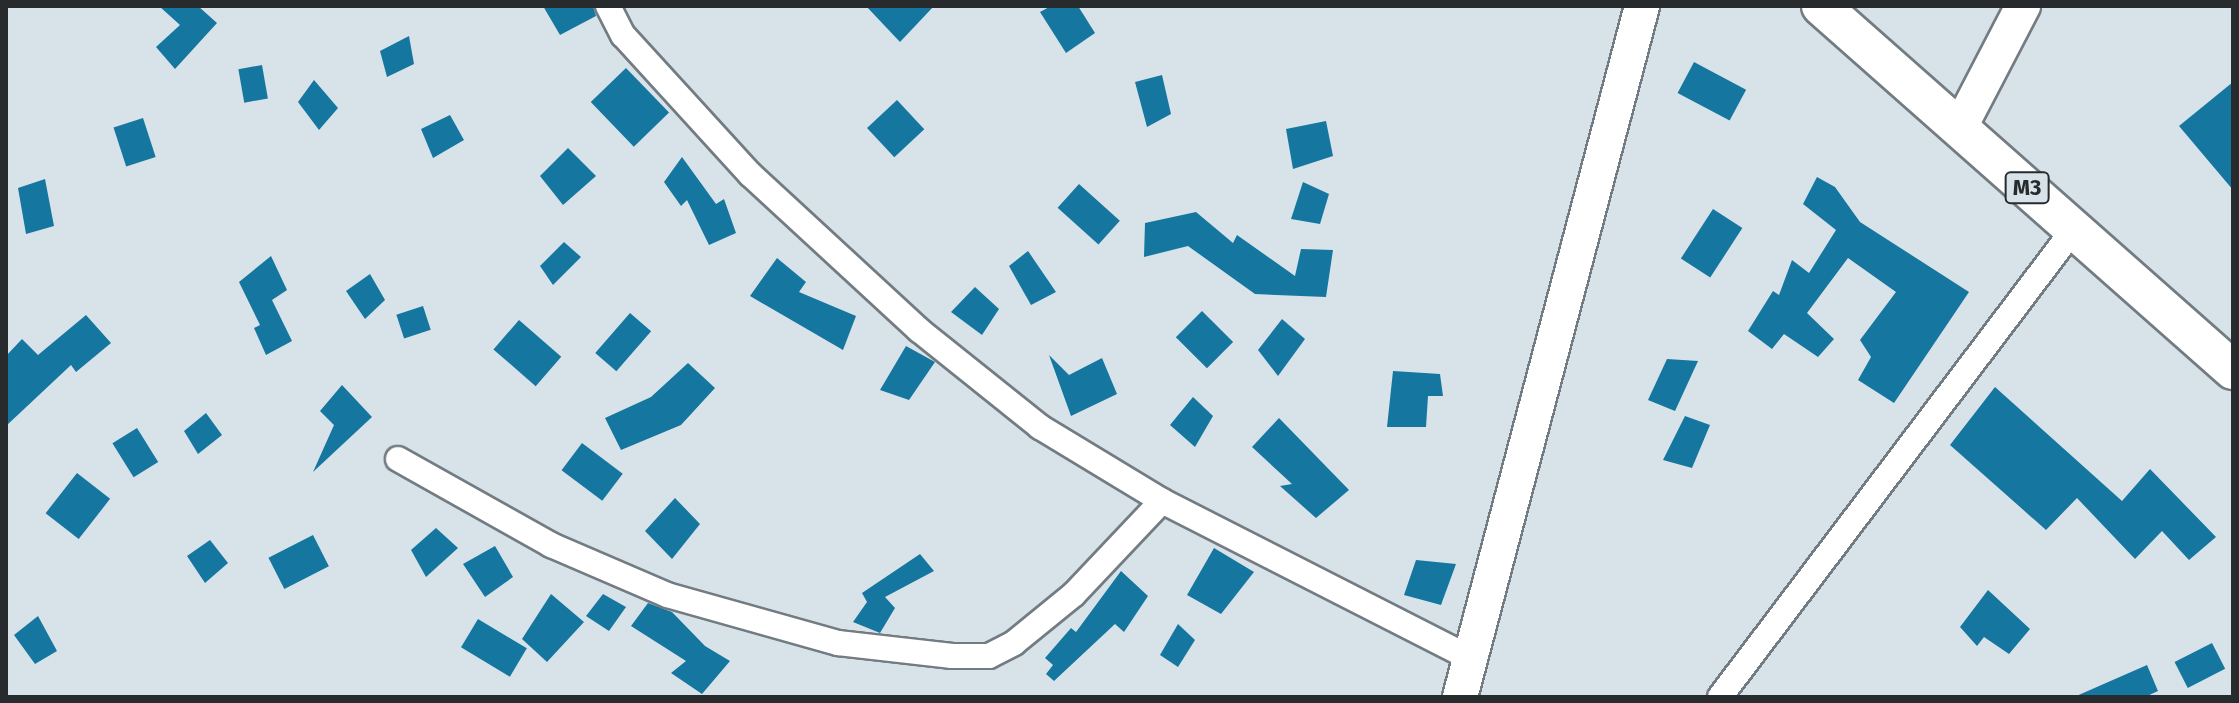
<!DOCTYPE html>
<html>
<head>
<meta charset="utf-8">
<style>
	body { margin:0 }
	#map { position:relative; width:2239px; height:703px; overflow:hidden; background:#d8e3e9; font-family:"Fira Sans",sans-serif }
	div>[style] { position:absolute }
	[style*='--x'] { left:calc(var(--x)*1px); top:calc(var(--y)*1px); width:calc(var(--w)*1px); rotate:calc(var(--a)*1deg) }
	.building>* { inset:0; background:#1576a0; transform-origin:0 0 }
	.roads { filter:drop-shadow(2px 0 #727c82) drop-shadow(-2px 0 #727c82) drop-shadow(0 2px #727c82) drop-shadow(0 -2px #727c82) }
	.street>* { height:24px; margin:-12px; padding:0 12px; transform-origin:12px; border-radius:12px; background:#fff }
	.secondary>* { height:34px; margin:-17px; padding:0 17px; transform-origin:17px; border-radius:17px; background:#fff }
	.primary>* { height:38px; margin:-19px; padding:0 19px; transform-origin:19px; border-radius:19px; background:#fff }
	span { translate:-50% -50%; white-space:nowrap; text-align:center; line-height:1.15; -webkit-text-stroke:8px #d8e3e9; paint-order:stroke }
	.shield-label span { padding:2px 6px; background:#d8e3e9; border:2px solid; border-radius:6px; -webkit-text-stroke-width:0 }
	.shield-label { font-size:22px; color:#272b2d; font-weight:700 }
	.frame { position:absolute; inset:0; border:8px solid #272b2d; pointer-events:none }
</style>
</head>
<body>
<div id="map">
	<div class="building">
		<i style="clip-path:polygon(159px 6px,198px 6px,217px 23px,175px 69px,156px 47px,180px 25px)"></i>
		<i style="clip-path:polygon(543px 6px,593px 6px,596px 16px,560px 35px)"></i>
		<i style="clip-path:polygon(866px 6px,934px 6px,900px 42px)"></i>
		<i style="clip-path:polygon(1051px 6px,1078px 6px,1095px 33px,1066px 53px,1040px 12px)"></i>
		<i style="clip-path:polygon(409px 36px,414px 64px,387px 77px,380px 51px)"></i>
		<i style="left:1694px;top:62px;width:59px;height:35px;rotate:28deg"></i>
		<i style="left:262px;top:65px;width:34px;height:24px;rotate:80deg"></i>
		<i style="left:626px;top:68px;width:62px;height:49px;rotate:46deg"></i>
		<i style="clip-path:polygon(1162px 75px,1171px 114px,1147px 127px,1135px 82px)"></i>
		<i style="clip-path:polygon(314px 80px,338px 108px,319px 130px,298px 102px)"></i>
		<i style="clip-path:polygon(2233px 82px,2233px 190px,2179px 126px)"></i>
		<i style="left:897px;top:100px;width:40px;height:41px;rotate:47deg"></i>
		<i style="clip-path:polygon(450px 115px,464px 140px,433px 158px,421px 129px)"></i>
		<i style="left:143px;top:118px;width:41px;height:31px;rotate:72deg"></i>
		<i style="clip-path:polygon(1326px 121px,1333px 156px,1293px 169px,1286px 129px)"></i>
		<i style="clip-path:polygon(568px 148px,596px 176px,563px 205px,540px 176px)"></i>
		<i style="clip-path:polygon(682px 157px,716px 204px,724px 199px,736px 233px,709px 245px,687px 200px,681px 206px,664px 182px)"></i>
		<i style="clip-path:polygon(1817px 177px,1835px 187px,1860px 222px,1969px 292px,1894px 403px,1858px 380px,1871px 357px,1860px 340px,1896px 292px,1848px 258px,1807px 313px,1834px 339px,1818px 357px,1784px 334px,1772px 349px,1748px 331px,1773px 291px,1779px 295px,1792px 260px,1809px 273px,1836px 230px,1803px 204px)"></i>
		<i style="clip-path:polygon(45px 179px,54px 226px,26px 234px,18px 188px)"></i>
		<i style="clip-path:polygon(1303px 182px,1329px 194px,1320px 224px,1291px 219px)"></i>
		<i style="left:1079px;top:184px;width:55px;height:32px;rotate:42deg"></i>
		<i style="left:1713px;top:209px;width:35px;height:59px;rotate:33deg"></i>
		<i style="clip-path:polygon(1196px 212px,1233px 243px,1237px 235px,1295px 276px,1301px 249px,1333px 250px,1326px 297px,1255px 294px,1188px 246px,1144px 257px,1145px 223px)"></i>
		<i style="clip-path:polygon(564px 242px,581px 257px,553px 285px,540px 266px)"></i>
		<i style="clip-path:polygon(1028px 251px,1056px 292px,1031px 305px,1009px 266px)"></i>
		<i style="clip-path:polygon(271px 256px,287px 290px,272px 300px,292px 341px,266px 355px,254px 328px,260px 325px,239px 282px)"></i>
		<i style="clip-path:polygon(777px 258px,806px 282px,799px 292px,856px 316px,843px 350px,750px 296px)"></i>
		<i style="clip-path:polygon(370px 274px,385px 300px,365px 319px,346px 291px)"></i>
		<i style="clip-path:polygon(975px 287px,999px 309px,982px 335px,951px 312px)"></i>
		<i style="left:423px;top:306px;width:25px;height:28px;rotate:72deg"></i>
		<i style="left:1202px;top:311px;width:44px;height:37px;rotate:45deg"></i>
		<i style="left:630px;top:313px;width:28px;height:53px;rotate:41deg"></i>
		<i style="clip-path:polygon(86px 315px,111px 343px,76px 372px,71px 365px,6px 426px,6px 356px,22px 339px,38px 355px)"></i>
		<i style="clip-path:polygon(1282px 319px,1305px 339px,1278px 376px,1258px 350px)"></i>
		<i style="left:519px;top:320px;width:56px;height:39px;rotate:41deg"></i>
		<i style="clip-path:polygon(906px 346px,935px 362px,909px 400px,880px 390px)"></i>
		<i style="clip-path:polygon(1049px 355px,1069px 375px,1102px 358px,1117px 394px,1071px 416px)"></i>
		<i style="clip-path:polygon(1667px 359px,1698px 361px,1675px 411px,1648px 400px)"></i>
		<i style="clip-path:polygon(688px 363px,715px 388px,681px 425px,621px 450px,605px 418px,651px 397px)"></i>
		<i style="clip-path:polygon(1393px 371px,1440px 374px,1443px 396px,1428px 396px,1426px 427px,1387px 427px)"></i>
		<i style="clip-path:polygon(342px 385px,372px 417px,313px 472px,334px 425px,320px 411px)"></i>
		<i style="clip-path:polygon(1995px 387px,2122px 501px,2150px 469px,2216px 537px,2189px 560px,2162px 531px,2135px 559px,2077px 498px,2046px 530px,1950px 445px)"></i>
		<i style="clip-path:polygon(1193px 397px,1213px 416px,1195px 447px,1170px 425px)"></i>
		<i style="clip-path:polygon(206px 413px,222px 435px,198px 454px,184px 431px)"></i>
		<i style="clip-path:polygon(1685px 416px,1710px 425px,1692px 468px,1663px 460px)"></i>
		<i style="clip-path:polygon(1279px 418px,1349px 490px,1316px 518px,1280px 486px,1292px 484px,1252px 447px)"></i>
		<i style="left:137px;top:428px;width:40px;height:29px;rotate:58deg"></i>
		<i style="left:582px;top:443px;width:51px;height:34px;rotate:37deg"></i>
		<i style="left:77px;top:473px;width:42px;height:51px;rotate:38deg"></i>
		<i style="clip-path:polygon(675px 498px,700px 524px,672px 559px,645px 531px)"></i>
		<i style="clip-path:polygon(436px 528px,458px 548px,426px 577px,411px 550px)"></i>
		<i style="left:313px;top:535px;width:35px;height:50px;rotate:63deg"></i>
		<i style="clip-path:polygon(210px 540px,228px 563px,205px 583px,187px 556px)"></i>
		<i style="clip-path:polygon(495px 546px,513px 577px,485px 597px,463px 564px)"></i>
		<i style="clip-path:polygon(1214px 548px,1254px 572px,1221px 614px,1187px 595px)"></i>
		<i style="clip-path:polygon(920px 554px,934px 571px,885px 597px,895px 608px,880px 633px,853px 622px,867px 602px,862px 593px)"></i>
		<i style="clip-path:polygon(1416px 560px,1456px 564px,1441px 605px,1404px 595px)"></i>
		<i style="clip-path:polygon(1121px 571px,1148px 596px,1124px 632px,1115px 624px,1054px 681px,1046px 674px,1053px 665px,1045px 658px,1071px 628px,1076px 632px)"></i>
		<i style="clip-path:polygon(1988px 590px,2030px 629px,2009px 654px,1984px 637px,1977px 646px,1960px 627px)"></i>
		<i style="clip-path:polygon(551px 594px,584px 622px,547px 662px,522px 639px)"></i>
		<i style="clip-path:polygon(603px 594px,626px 607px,609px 631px,586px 616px)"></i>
		<i style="clip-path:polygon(648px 603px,672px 612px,705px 646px,730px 661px,702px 694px,671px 673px,686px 661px,631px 626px)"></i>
		<i style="clip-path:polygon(38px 616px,57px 651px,35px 664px,14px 635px)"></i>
		<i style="left:478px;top:619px;width:57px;height:33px;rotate:31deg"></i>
		<i style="clip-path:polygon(1178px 624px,1195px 640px,1178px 667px,1160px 655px)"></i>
		<i style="left:2212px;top:643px;width:29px;height:42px;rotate:63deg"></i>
		<i style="clip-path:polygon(2147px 665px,2158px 691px,2145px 697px,2074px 697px)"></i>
	</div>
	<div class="roads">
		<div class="street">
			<i style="--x:608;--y:6;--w:33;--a:63"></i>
			<i style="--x:623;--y:35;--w:190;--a:47.6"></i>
			<i style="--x:751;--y:175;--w:229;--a:42.7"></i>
			<i style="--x:919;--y:330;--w:155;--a:38.7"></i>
			<i style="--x:1040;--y:427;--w:143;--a:31.2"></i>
			<i style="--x:1162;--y:501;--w:346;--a:27"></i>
			<i style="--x:398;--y:459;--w:176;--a:29.3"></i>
			<i style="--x:551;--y:545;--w:126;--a:23.3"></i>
			<i style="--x:667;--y:595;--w:178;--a:15.7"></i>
			<i style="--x:838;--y:643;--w:115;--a:6.5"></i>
			<i style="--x:952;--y:656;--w:37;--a:0"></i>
			<i style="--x:989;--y:656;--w:28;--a:-27"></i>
			<i style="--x:1014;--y:643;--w:77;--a:-39.2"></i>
			<i style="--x:1074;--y:594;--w:128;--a:-46.6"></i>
			<i style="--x:1720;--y:697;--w:587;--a:-52.9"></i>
		</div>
		<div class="secondary">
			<i style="--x:1959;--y:129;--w:139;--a:-62.5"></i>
			<i style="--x:1460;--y:697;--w:715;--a:-75.24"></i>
		</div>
		<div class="primary">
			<i style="--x:1821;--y:6;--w:550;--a:41.46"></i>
		</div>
	</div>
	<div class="shield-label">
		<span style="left:2027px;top:188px">M3</span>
	</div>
	<div class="frame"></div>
</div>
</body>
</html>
